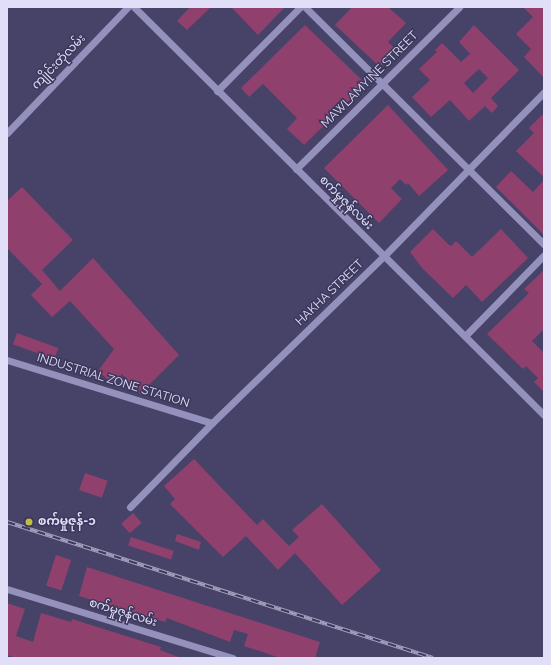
<!DOCTYPE html>
<html>
<head>
<meta charset="utf-8">
<style>
	body { margin:0 }
	#map { position:relative; width:551px; height:665px; overflow:hidden; background:#464268; font-family:Raleway,"Noto Sans Myanmar",sans-serif }
	div>[style] { position:absolute }
	[style*='--x'] { left:calc(var(--x)*1px); top:calc(var(--y)*1px); width:calc(var(--w)*1px); rotate:calc(var(--a)*1deg) }
	.building>* { inset:0; background:#90406c; transform-origin:0 0 }
	.minor>* { height:7px; margin:-3.5px; padding:0 3.5px; transform-origin:3.5px; border-radius:3.5px; background:#9491bc }
	.rail>* { height:4px; margin-top:-2px; transform-origin:0; background:repeating-linear-gradient(90deg,#3c375c 0 8px,#a29fbd 0 16px); box-sizing:border-box; border-block:1px solid #a29fbd }
	.dots>* { width:11px; height:11px; translate:-50% -50%; box-sizing:border-box; border:2px solid #3c375c; border-radius:50% }
	span { translate:-50% -50%; white-space:nowrap; text-align:center; line-height:1.15; -webkit-text-stroke:3px #3c375c; paint-order:stroke }
	.street-label { font-size:12px; color:#e1dff7 }
	.poi-label { font-size:12px; color:#e1dff7; font-weight:700 }
	.left { translate:0 -50%; text-align:left }
	.frame { position:absolute; inset:0; border:8px solid #e1dff7; pointer-events:none }
</style>
</head>
<body>
<div id="map">
	<div class="building">
		<i style="clip-path:polygon(190px 7px,211px 7px,187px 30px,177px 21px)"></i>
		<i style="clip-path:polygon(231px 7px,285px 7px,258px 35px)"></i>
		<i style="clip-path:polygon(352px 7px,388px 7px,406px 23px,388px 42px,396px 50px,380px 67px,335px 25px)"></i>
		<i style="clip-path:polygon(523px 7px,544px 7px,544px 78px,524px 57px,531px 49px,516px 34px,533px 17px)"></i>
		<i style="clip-path:polygon(305px 25px,366px 84px,304px 145px,287px 129px,297px 118px,263px 84px,249px 97px,241px 88px)"></i>
		<i style="clip-path:polygon(evenodd,474px 25px,519px 70px,491px 98px,498px 106px,492px 113px,485px 106px,469px 121px,450px 100px,431px 117px,412px 97px,430px 80px,419px 69px,437px 52px,435px 50px,442px 43px,461px 62px,470px 54px,459px 42px,474px 25px,479px 69px,488px 78px,473px 93px,464px 83px,479px 69px)"></i>
		<i style="clip-path:polygon(388px 105px,448px 170px,419px 196px,408px 183px,406px 185px,400px 179px,391px 188px,402px 199px,379px 223px,324px 168px)"></i>
		<i style="clip-path:polygon(544px 113px,544px 177px,516px 151px,534px 133px,529px 128px)"></i>
		<i style="clip-path:polygon(511px 171px,533px 192px,544px 180px,544px 235px,496px 187px)"></i>
		<i style="clip-path:polygon(22px 187px,73px 240px,42px 270px,60px 291px,93px 258px,179px 355px,140px 394px,122px 374px,114px 385px,98px 371px,114px 349px,70px 301px,52px 317px,31px 295px,42px 284px,7px 248px,7px 201px)"></i>
		<i style="clip-path:polygon(433px 229px,448px 244px,451px 246px,456px 241px,472px 257px,501px 229px,528px 258px,482px 302px,466px 285px,453px 298px,423px 269px,410px 252px)"></i>
		<i style="clip-path:polygon(544px 270px,544px 329px,532px 341px,544px 353px,544px 392px,534px 382px,538px 378px,526px 366px,523px 369px,487px 334px,529px 293px,524px 289px)"></i>
		<i style="left:17px;top:333px;width:44px;height:12px;rotate:20deg"></i>
		<i style="clip-path:polygon(194px 459px,257px 525px,263px 519px,289px 546px,299px 537px,292px 530px,322px 504px,381px 570px,342px 605px,295px 553px,278px 570px,246px 536px,223px 557px,170px 504px,175px 499px,164px 486px)"></i>
		<i style="left:85px;top:473px;width:24px;height:18px;rotate:19deg"></i>
		<i style="left:133px;top:513px;width:13px;height:16px;rotate:48deg"></i>
		<i style="clip-path:polygon(177px 534px,201px 542px,199px 550px,175px 541px)"></i>
		<i style="left:131px;top:537px;width:45px;height:9px;rotate:18deg"></i>
		<i style="left:56px;top:555px;width:16px;height:32px;rotate:18deg"></i>
		<i style="clip-path:polygon(87px 567px,320px 642px,315px 658px,280px 658px,244px 646px,248px 634px,234px 630px,230px 642px,167px 618px,165px 622px,79px 596px)"></i>
		<i style="clip-path:polygon(7px 603px,25px 609px,16px 636px,33px 642px,41px 613px,71px 622px,72px 619px,161px 647px,160px 650px,181px 658px,16px 658px,7px 655px)"></i>
	</div>
	<div class="minor">
		<i style="--x:134;--y:7;--w:578;--a:44.86"></i>
		<i style="--x:305;--y:7;--w:337;--a:44.8"></i>
		<i style="--x:217;--y:91;--w:118;--a:-45.3"></i>
		<i style="--x:7;--y:133;--w:175;--a:-46.2"></i>
		<i style="--x:296;--y:169;--w:230;--a:-44.8"></i>
		<i style="--x:465;--y:336;--w:113;--a:-45.7"></i>
		<i style="--x:7;--y:360;--w:214;--a:17.1"></i>
		<i style="--x:130;--y:507;--w:117;--a:-45.7"></i>
		<i style="--x:212;--y:423;--w:240;--a:-44.2"></i>
		<i style="--x:384;--y:256;--w:229;--a:-45.7"></i>
		<i style="--x:7;--y:589;--w:236;--a:17"></i>
	</div>
	<div class="rail">
		<i style="--x:7;--y:522;--w:447;--a:17.7"></i>
	</div>
	<div class="dots">
		<i style="left:29px;top:522px;background:#c0be41"></i>
	</div>
	<div class="street-label">
		<span style="left:59px;top:62px;rotate:-46deg">ကျိုင်းတုံလမ်း</span>
		<span style="left:370px;top:80px;rotate:-45deg">MAWLAMYINE STREET</span>
		<span style="left:346px;top:203px;rotate:45deg">စက်မှုဇုန်လမ်း</span>
		<span style="left:330px;top:293px;rotate:-44deg">HAKHA STREET</span>
		<span style="left:113px;top:381px;rotate:17deg">INDUSTRIAL ZONE STATION</span>
		<span style="left:123px;top:613px;rotate:17deg">စက်မှုဇုန်လမ်း</span>
	</div>
	<div class="poi-label">
		<span class="left" style="left:38px;top:522px">စက်မှုဇုန်-၁</span>
	</div>
	<div class="frame"></div>
</div>
</body>
</html>
